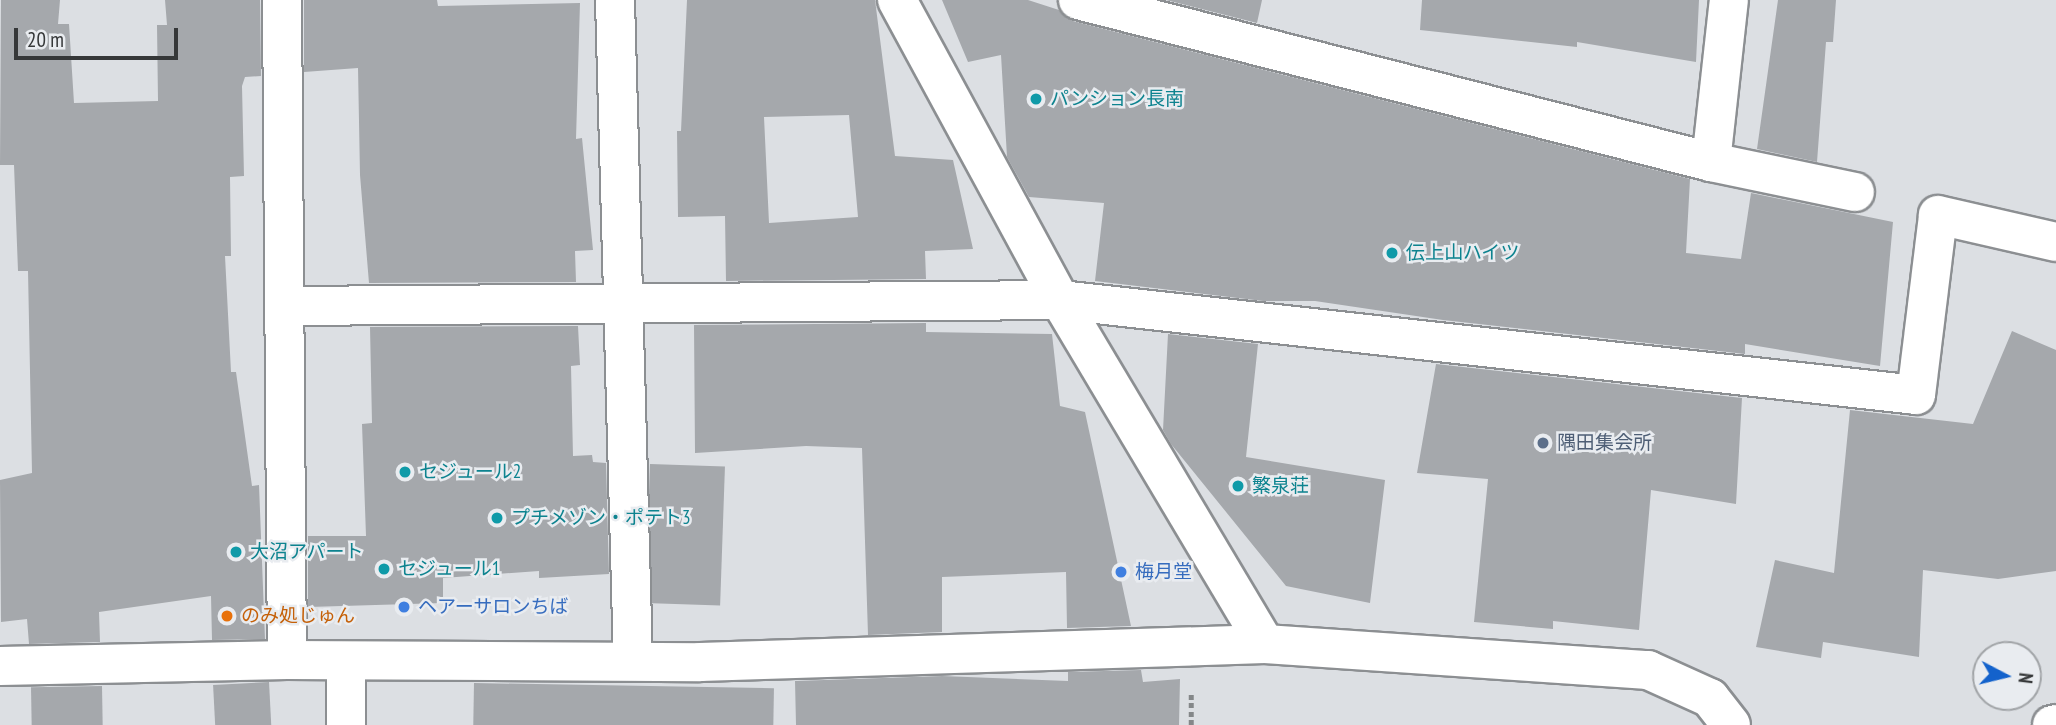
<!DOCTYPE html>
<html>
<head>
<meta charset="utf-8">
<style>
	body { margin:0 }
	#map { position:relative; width:2056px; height:725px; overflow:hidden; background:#dcdfe3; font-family:"PT Sans Narrow","Noto Sans JP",sans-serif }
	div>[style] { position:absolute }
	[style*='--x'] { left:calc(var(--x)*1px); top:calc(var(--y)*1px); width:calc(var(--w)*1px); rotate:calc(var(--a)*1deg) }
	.building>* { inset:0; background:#a5a8ac; transform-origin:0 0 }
	.path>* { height:4.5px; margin-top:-2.25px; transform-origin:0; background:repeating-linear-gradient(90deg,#848789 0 5px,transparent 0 8.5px) }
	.roads { filter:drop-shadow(2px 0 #8c8f92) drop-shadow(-2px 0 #8c8f92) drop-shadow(0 2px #8c8f92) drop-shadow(0 -2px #8c8f92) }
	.minor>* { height:38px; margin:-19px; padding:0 19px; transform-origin:19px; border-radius:19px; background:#fff }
	.tertiary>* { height:38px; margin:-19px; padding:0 19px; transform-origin:19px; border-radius:19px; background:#fff }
	.dots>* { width:19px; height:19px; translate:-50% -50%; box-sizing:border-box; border:4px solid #e9ecf0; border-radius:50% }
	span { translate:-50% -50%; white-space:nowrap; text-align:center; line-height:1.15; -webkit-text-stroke:5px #e9ecf0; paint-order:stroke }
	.culture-label { font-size:19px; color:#0d838f }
	.left { translate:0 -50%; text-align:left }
	.service-label { font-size:19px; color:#4e5e75 }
	.shop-label { font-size:19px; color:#366cbe }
	.food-label { font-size:19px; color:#c56008 }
	.north { position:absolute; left:1972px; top:641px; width:70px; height:70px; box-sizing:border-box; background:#e9ecf0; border:2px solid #a1a4a7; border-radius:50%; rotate:97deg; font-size:19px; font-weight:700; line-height:28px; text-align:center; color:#363839 }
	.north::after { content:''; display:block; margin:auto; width:24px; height:32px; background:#1362cc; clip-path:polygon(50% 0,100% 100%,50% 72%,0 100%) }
	.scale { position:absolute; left:14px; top:28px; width:164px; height:32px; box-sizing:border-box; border:4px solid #363839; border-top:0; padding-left:9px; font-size:21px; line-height:24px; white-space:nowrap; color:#363839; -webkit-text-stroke:5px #e9ecf0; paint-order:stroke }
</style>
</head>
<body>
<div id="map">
	<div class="building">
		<i style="clip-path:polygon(1px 0,60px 0,58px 24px,69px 24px,74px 103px,158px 101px,157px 25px,167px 25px,165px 0,260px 0,261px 76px,245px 77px,242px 86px,244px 176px,230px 177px,231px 256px,225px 256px,231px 372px,236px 372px,252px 486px,259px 485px,265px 639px,212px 640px,211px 596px,99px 612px,100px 642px,29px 644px,27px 619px,1px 622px,0 480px,32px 473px,28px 271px,18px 271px,14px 165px,0 165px)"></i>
		<i style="clip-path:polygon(304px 0,437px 0,438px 6px,580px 3px,576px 139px,582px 138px,593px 250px,575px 251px,576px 282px,369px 283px,360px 175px,358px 68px,304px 72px)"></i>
		<i style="clip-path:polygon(evenodd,687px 0,875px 0,895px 156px,953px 160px,973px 249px,925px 251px,926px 279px,726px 281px,725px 216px,678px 217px,677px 131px,681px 131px,687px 0,849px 115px,858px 217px,769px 223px,764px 117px,849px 115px)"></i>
		<i style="clip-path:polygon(942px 0,1028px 0,1059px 10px,1073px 21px,1690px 179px,1686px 253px,1741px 259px,1751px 193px,1893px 222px,1880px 366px,1745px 344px,1745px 354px,1443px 320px,1315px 301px,1263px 301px,1095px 281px,1104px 203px,1029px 197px,1007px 157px,1001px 55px,968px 62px)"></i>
		<i style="clip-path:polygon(1166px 0,1262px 0,1257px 23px)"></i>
		<i style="clip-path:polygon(1422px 0,1699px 0,1696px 62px,1577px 42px,1577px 47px,1420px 30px)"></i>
		<i style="clip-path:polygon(1778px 0,1836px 0,1833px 42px,1826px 42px,1817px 162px,1757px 149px)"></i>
		<i style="clip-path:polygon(926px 323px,926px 332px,1052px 334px,1060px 406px,1085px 412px,1131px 626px,1067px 628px,1066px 572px,942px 577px,942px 632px,868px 635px,862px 448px,806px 446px,695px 453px,694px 325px)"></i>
		<i style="clip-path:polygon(578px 326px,580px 365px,571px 366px,573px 456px,592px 455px,593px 462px,606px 463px,609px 574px,539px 578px,539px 571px,443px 578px,443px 603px,308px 607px,308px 536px,366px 536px,362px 424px,372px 423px,370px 327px)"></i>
		<i style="clip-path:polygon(2012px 331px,2056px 350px,2056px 571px,1998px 579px,1923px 570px,1919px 657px,1823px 642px,1821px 658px,1756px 647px,1775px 560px,1834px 573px,1850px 410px,1973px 424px)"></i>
		<i style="clip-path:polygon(1168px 334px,1258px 344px,1246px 457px,1385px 480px,1370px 603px,1286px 586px,1171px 444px,1163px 430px)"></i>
		<i style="clip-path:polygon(1436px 364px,1742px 398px,1736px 504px,1651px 490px,1639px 630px,1553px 621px,1553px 629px,1474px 622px,1488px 479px,1417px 473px)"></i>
		<i style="left:650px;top:464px;width:75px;height:139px;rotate:2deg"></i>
		<i style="clip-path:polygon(1141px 670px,1143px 682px,1180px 679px,1179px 725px,796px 725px,795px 681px,942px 676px,1068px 681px,1068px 672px)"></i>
		<i style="left:269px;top:682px;width:43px;height:56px;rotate:87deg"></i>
		<i style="left:474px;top:683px;width:300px;height:42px;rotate:1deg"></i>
		<i style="left:102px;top:686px;width:39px;height:71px;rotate:89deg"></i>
	</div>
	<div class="path">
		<i style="--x:1191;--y:725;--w:31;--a:-90"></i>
	</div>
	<div class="roads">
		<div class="minor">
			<i style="--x:282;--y:0;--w:660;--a:89.57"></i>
			<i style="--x:615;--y:0;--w:661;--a:88.44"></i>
			<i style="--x:897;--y:0;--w:341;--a:61.5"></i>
			<i style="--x:1060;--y:300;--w:400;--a:59.2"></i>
			<i style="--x:1078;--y:0;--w:653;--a:14.36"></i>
			<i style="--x:1711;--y:162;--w:147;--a:11.8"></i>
			<i style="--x:1711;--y:162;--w:163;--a:-83.7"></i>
			<i style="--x:285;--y:306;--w:775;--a:-0.44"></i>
			<i style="--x:1060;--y:300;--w:861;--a:6.33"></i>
			<i style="--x:1916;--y:395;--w:181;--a:-83"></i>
			<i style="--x:1938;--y:215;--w:121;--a:12.9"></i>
			<i style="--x:0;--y:666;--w:287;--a:-1.2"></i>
			<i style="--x:287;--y:660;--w:413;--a:0.3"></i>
			<i style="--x:700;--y:662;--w:565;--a:-1.82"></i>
			<i style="--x:1265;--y:644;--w:384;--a:3.9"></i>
			<i style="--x:1648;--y:670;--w:68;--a:24.3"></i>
			<i style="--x:1710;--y:698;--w:34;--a:52"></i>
			<i style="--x:2052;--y:725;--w:4;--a:-14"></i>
		</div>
		<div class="tertiary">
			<i style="--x:346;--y:661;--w:64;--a:90"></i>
		</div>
	</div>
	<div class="dots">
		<i style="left:1036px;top:99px;background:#0f9aa8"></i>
		<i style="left:1392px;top:253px;background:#0f9aa8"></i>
		<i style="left:1543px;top:443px;background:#5c6f8a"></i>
		<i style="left:405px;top:472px;background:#0f9aa8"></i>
		<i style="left:1238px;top:486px;background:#0f9aa8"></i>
		<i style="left:497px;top:518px;background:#0f9aa8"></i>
		<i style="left:236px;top:552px;background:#0f9aa8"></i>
		<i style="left:384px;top:569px;background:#0f9aa8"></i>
		<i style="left:1121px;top:572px;background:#3f7fe0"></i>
		<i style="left:404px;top:607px;background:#3f7fe0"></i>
		<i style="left:227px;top:616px;background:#e8710a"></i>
	</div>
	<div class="culture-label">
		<span class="left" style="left:1050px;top:99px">パンション長南</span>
		<span class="left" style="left:1406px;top:253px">伝上山ハイツ</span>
		<span class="left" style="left:419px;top:472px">セジュール2</span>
		<span class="left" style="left:1252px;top:486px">繁泉荘</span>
		<span class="left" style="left:511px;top:518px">プチメゾン・ポテト3</span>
		<span class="left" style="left:250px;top:552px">大沼アパート</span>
		<span class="left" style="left:398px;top:569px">セジュール1</span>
	</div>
	<div class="service-label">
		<span class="left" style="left:1557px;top:443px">隅田集会所</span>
	</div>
	<div class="shop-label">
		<span class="left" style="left:1135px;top:572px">梅月堂</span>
		<span class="left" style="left:418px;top:607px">ヘアーサロンちば</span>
	</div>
	<div class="food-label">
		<span class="left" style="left:241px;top:616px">のみ処じゅん</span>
	</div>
	<div class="north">N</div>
	<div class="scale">20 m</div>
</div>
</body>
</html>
